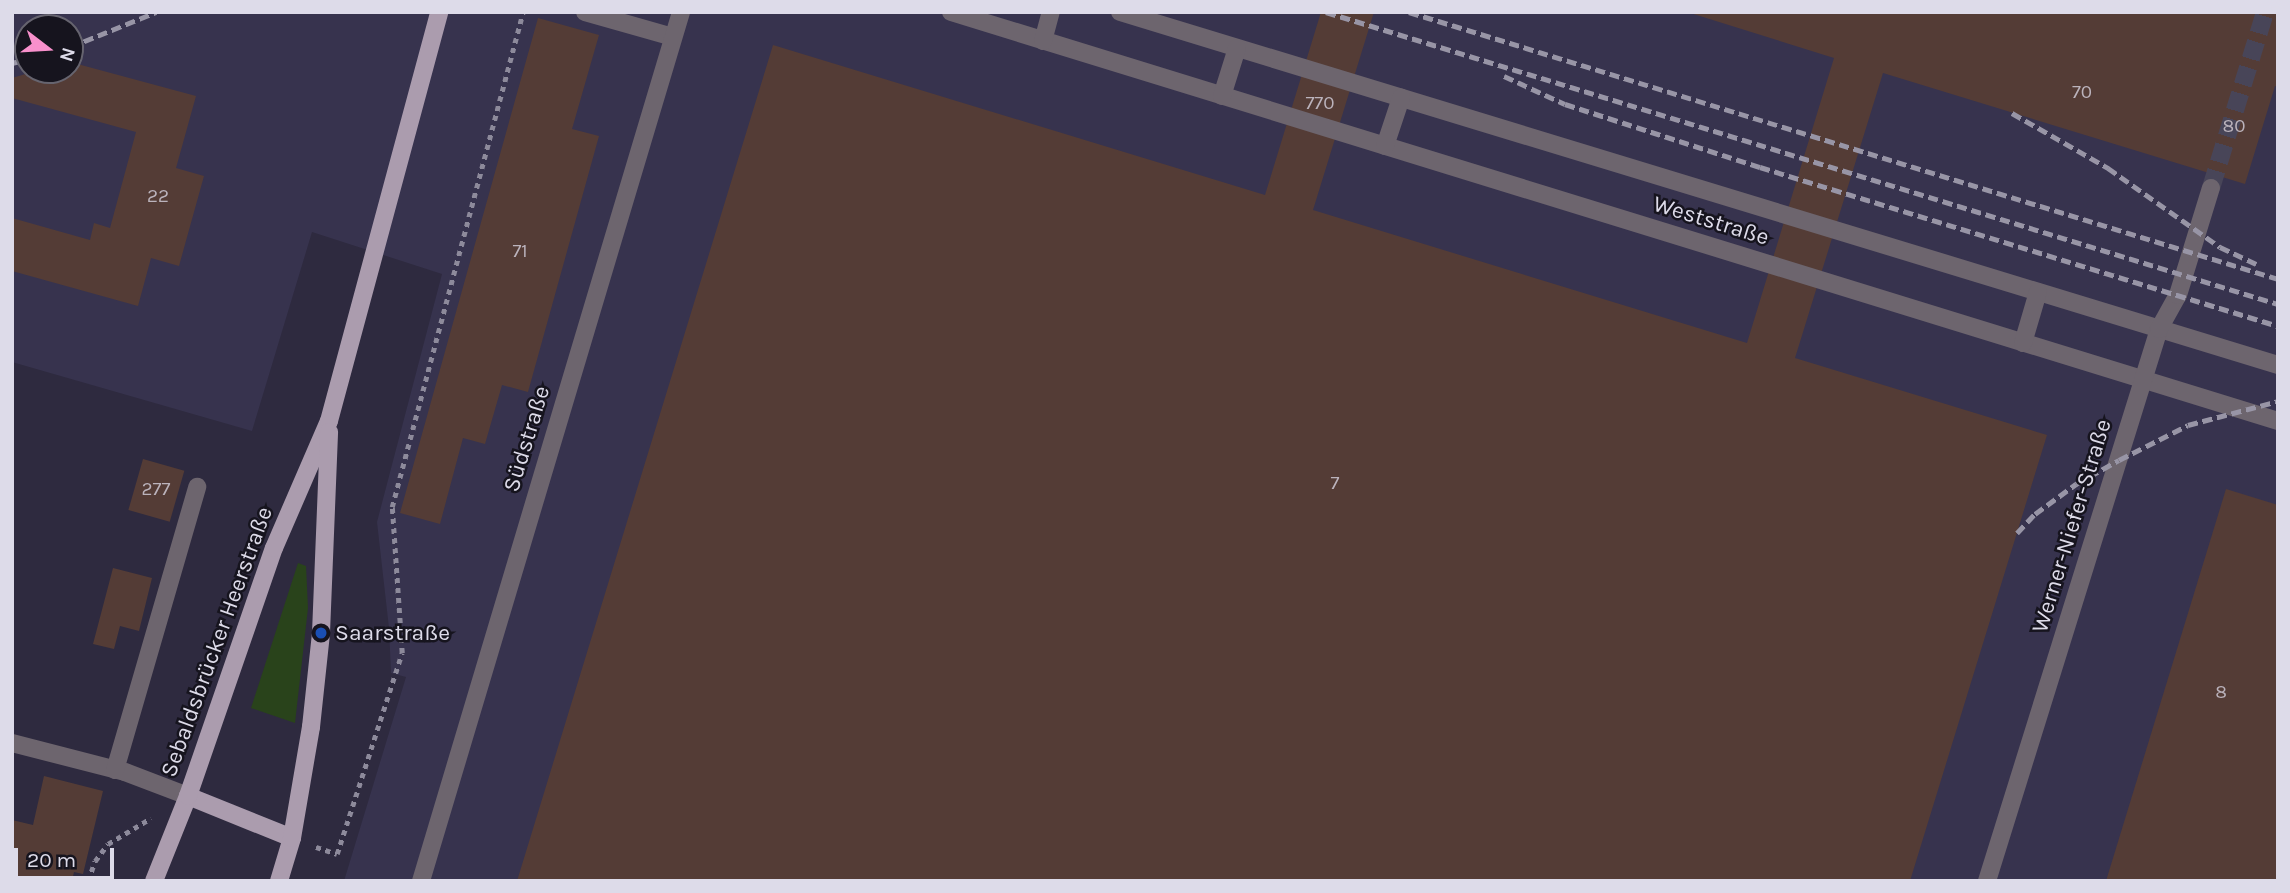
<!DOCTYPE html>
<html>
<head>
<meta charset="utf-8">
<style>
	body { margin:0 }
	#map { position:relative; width:2290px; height:893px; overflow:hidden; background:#2e2a3f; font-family:Karla,sans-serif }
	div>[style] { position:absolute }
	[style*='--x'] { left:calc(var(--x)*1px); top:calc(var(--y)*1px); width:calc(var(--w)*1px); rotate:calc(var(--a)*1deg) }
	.built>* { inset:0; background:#37334e }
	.green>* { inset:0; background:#29431b }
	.building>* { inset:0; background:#543c36; transform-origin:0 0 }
	.minor-tunnel>* { height:18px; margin-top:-9px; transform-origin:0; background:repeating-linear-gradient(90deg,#484558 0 18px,transparent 0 27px) }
	.path>* { height:4.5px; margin-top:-2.25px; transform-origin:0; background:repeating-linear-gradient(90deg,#8d8a9b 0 5px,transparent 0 10px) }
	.minor>* { height:18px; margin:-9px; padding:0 9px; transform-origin:9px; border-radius:9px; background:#6d656e }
	.major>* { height:18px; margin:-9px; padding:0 9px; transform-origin:9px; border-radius:9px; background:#ab9cae }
	.rail>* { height:5px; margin-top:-2.5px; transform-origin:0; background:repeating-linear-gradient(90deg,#9895a6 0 10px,transparent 0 15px) }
	.dots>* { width:19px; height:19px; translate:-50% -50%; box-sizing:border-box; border:4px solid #16141e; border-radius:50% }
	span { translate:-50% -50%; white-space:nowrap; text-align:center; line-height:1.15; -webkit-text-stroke:5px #16141e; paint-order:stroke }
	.number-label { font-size:19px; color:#bbb3bc }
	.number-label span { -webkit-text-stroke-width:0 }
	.street-label { font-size:23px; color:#dddbe9 }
	.poi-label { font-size:23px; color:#dddbe9 }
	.left { translate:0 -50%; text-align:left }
	.frame { position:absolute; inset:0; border:14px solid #dddbe9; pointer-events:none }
	.north { position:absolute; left:14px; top:14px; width:70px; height:70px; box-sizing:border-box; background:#16141e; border:2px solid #66646f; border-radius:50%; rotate:107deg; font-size:19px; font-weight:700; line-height:28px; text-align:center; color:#dddbe9 }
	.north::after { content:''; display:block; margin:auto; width:24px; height:32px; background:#f890cc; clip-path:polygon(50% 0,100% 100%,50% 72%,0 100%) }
	.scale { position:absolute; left:14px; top:848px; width:100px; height:32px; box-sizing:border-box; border:4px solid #dddbe9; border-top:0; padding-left:9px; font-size:21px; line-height:24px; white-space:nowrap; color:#dddbe9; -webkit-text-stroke:5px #16141e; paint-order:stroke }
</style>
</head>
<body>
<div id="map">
	<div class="built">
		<i style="clip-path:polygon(evenodd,12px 12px,2278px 12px,2278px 881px,344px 881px,406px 677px,391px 673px,389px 628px,377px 522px,442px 274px,312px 232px,252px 431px,12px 362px,12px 12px,28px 28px,70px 28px,70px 70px,28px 70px,28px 28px)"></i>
	</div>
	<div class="green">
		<i style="clip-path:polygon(298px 563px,306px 566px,308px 608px,295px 723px,251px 708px)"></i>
	</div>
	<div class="building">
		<i style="clip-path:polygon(1321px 12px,1374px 12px,1313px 210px,1747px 343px,1834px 58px,1687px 12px,2278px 12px,2278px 87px,2275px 86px,2245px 184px,1883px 73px,1795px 358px,2047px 435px,1910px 881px,517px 881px,773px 45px,1265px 195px)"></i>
		<i style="clip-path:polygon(538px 18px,599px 35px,572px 129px,599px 136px,528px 392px,502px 385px,485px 444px,463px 438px,440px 524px,400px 513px)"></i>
		<i style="clip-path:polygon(70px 62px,196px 96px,176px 168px,204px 176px,179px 266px,151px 258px,138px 306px,12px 271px,12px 218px,90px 240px,94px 223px,110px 228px,136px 132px,12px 98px,12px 78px,39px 70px,70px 70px)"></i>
		<i style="left:143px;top:459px;width:43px;height:53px;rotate:16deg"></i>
		<i style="clip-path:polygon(2226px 489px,2278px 505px,2278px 881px,2106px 881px)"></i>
		<i style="clip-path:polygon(113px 568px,152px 578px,139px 631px,120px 626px,114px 649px,93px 644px)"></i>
		<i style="clip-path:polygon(44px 776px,103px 791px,83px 874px,74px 872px,72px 881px,12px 881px,12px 820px,33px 825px)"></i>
	</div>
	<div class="minor-tunnel">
		<i style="--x:2211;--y:188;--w:184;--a:-72.9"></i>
	</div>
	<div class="path">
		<i style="--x:316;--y:847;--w:22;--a:18"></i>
		<i style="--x:337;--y:854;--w:211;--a:-72.1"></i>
		<i style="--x:402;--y:653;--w:146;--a:-93.9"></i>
		<i style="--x:392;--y:507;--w:512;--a:-75.18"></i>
		<i style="--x:88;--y:881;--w:21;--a:-71"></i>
		<i style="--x:95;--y:861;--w:21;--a:-53"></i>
		<i style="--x:108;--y:844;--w:50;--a:-31.2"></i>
	</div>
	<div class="minor">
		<i style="--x:585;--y:12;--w:91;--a:15.9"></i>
		<i style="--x:951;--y:12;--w:1389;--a:17.13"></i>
		<i style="--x:1120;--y:12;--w:1211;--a:16.95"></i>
		<i style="--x:1043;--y:41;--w:30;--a:-75"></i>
		<i style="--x:1222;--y:96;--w:50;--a:-72.6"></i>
		<i style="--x:1385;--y:146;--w:51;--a:-71.6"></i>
		<i style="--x:2023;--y:343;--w:53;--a:-73.6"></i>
		<i style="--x:12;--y:743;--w:117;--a:14.4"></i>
		<i style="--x:125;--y:772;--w:67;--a:20.9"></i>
		<i style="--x:115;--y:770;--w:295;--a:-73.8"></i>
		<i style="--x:421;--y:881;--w:907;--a:-73.34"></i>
		<i style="--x:1987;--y:881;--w:578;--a:-72.69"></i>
		<i style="--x:2159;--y:329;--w:39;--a:-61"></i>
		<i style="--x:2178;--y:295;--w:112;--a:-72.9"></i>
	</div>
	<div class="major">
		<i style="--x:188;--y:796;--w:112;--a:22"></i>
		<i style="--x:154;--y:881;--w:92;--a:-68.2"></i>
		<i style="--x:188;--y:796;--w:262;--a:-70.9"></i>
		<i style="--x:274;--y:548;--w:138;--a:-66.6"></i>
		<i style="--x:329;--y:421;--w:424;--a:-74.9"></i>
		<i style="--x:279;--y:881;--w:45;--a:-73.2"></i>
		<i style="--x:292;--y:838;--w:113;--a:-80.3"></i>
		<i style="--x:311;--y:727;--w:95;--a:-83.9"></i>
		<i style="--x:321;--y:633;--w:201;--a:-87.7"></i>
	</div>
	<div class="rail">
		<i style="--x:1326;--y:12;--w:996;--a:17.05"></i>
		<i style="--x:1409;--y:12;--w:909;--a:17.08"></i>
		<i style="--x:70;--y:47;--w:93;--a:-22.1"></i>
		<i style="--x:12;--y:63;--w:16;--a:-14"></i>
		<i style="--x:1504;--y:76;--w:67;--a:24.7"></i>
		<i style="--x:1565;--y:104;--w:205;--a:17.9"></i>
		<i style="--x:1760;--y:167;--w:542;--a:17.06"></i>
		<i style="--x:2012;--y:113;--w:111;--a:29.8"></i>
		<i style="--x:2108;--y:168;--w:137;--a:35.2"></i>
		<i style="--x:2220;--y:247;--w:40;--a:25"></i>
		<i style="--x:2017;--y:533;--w:26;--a:-47"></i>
		<i style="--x:2035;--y:514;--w:51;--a:-36.2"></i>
		<i style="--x:2076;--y:484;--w:49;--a:-29.2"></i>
		<i style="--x:2119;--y:460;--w:77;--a:-26.9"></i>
		<i style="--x:2188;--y:425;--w:93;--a:-14.9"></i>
	</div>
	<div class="dots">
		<i style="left:321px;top:633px;background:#1a4fb4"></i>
	</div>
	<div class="number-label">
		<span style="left:2082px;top:93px">70</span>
		<span style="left:1320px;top:104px">770</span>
		<span style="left:2234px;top:127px">80</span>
		<span style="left:158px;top:197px">22</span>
		<span style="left:520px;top:252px">71</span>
		<span style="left:1335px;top:484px">7</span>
		<span style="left:156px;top:490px">277</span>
		<span style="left:2221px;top:693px">8</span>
	</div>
	<div class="street-label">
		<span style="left:1711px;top:221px;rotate:17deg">Weststraße</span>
		<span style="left:527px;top:439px;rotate:-73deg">Südstraße</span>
		<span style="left:2072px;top:526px;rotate:-73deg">Werner-Niefer-Straße</span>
		<span style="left:217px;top:642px;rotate:-70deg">Sebaldsbrücker Heerstraße</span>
	</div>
	<div class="poi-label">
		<span class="left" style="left:335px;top:633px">Saarstraße</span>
	</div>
	<div class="frame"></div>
	<div class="north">N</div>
	<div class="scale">20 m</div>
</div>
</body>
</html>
